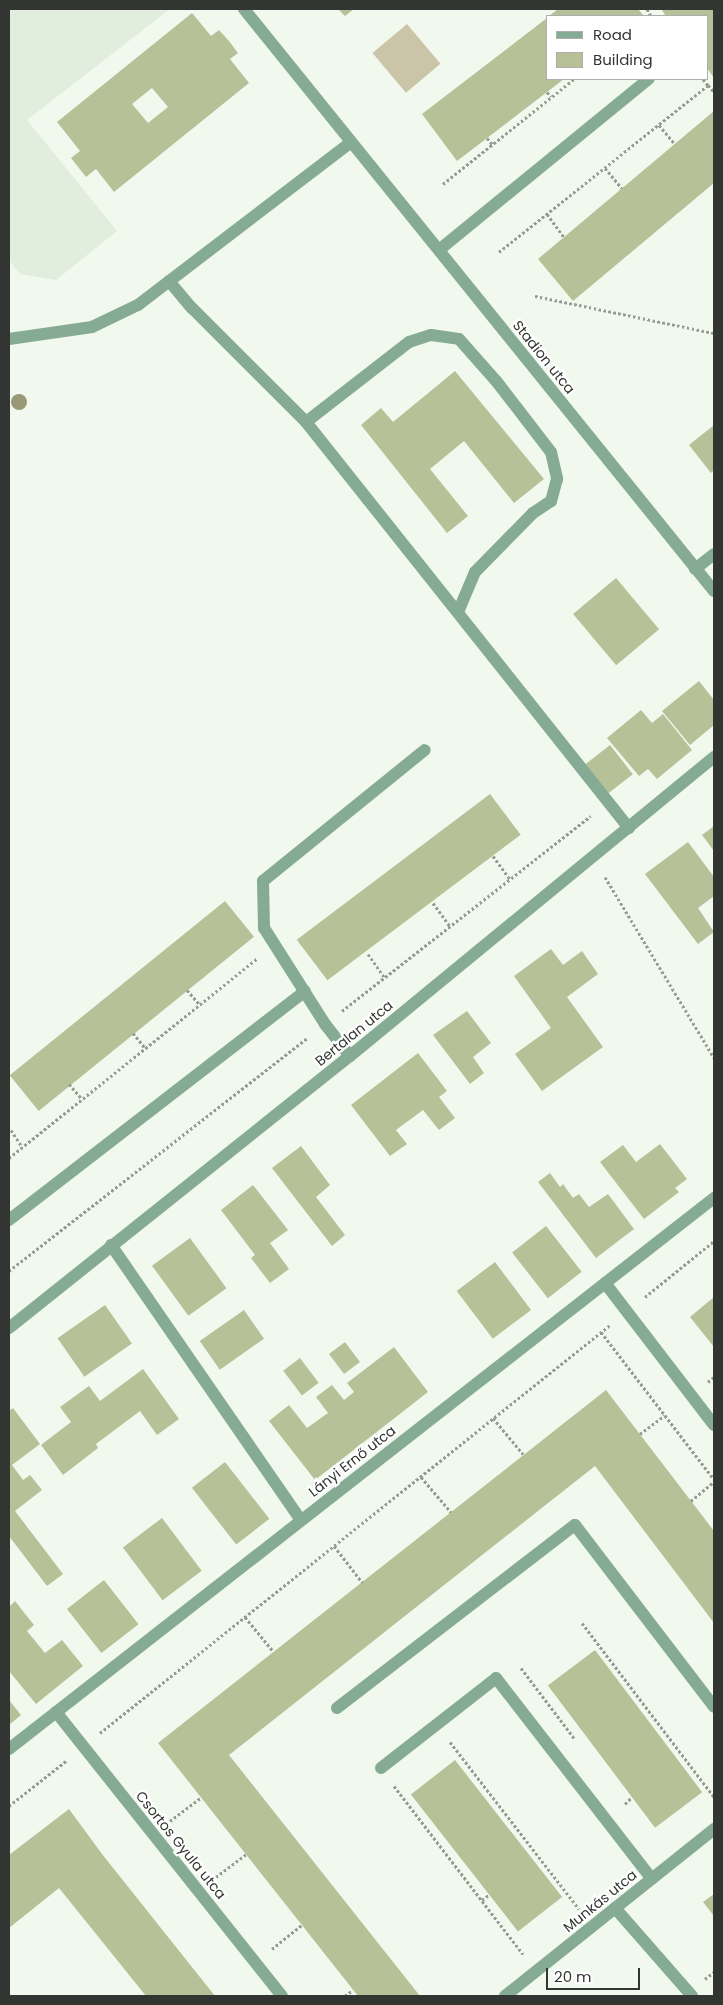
<!DOCTYPE html>
<html>
<head>
<meta charset="utf-8">
<style>
	body { margin:0 }
	#map { position:relative; width:723px; height:2005px; overflow:hidden; background:#f1f8ee; font-family:Poppins,sans-serif }
	div>[style] { position:absolute }
	[style*='--x'] { left:calc(var(--x)*1px); top:calc(var(--y)*1px); width:calc(var(--w)*1px); rotate:calc(var(--a)*1deg) }
	.built>* { inset:0; background:#e1eddd }
	.green>* { inset:0; background:#cac5a9; transform-origin:0 0 }
	.building>* { inset:0; background:#b7c198; transform-origin:0 0 }
	.path>* { height:3px; margin-top:-1.5px; transform-origin:0; background:repeating-linear-gradient(90deg,#969b94 0 2.5px,transparent 0 5px) }
	.minor>* { height:12px; margin:-6px; padding:0 6px; transform-origin:6px; border-radius:6px; background:#86ab94 }
	.trees>* { width:16px; height:16px; margin:-8px; border-radius:50%; background:#999877 }
	span { translate:-50% -50%; white-space:nowrap; text-align:center; line-height:1.15; -webkit-text-stroke:4.5px #fff; paint-order:stroke }
	.street-label { font-size:14px; color:#323531 }
	.frame { position:absolute; inset:0; border:10px solid #323531; pointer-events:none }
	.legend { position:absolute; left:546px; top:15px; width:162px; height:65px; box-sizing:border-box; background:#fff; border:1px solid #adaead; margin:0; padding:6px 9px; list-style:none; font-size:15px; color:#323531 }
	.legend li { display:flex; align-items:center; gap:10px; height:25px }
	.legend b { width:25px; border:1px solid #adaead }
	.scale { position:absolute; left:546px; top:1968px; width:94px; height:22px; box-sizing:border-box; border:2px solid #323531; border-top:0; padding-left:6px; font-size:15px; line-height:18px; white-space:nowrap; color:#323531; -webkit-text-stroke:4px #fff; paint-order:stroke }
</style>
</head>
<body>
<div id="map">
	<div class="built">
		<i style="clip-path:polygon(9px 9px,170px 9px,27px 120px,117px 231px,56px 280px,20px 274px,9px 260px)"></i>
	</div>
	<div class="green">
		<i style="left:407px;top:24px;width:52px;height:45px;rotate:50deg"></i>
	</div>
	<div class="building">
		<i style="clip-path:polygon(338px 9px,354px 9px,345px 16px)"></i>
		<i style="clip-path:polygon(558px 9px,638px 9px,644px 16px,549px 16px)"></i>
		<i style="clip-path:polygon(661px 9px,714px 9px,714px 78px,707px 68px,707px 16px,666px 16px)"></i>
		<i style="clip-path:polygon(evenodd,192px 13px,211px 36px,219px 30px,229px 41px,238px 53px,230px 59px,249px 83px,114px 192px,96px 169px,86px 177px,71px 158px,80px 151px,57px 122px,192px 13px,152px 88px,168px 107px,148px 123px,132px 104px,152px 88px)"></i>
		<i style="clip-path:polygon(547px 18px,547px 79px,564px 79px,457px 161px,422px 114px)"></i>
		<i style="clip-path:polygon(714px 111px,714px 183px,573px 301px,538px 259px)"></i>
		<i style="clip-path:polygon(455px 371px,544px 479px,514px 503px,464px 441px,430px 469px,468px 516px,447px 533px,361px 425px,381px 408px,393px 422px)"></i>
		<i style="clip-path:polygon(714px 425px,714px 470px,711px 473px,689px 445px)"></i>
		<i style="left:616px;top:578px;width:67px;height:56px;rotate:50deg"></i>
		<i style="clip-path:polygon(699px 681px,714px 700px,714px 725px,690px 745px,662px 711px)"></i>
		<i style="clip-path:polygon(641px 710px,652px 723px,663px 714px,692px 750px,657px 779px,648px 769px,639px 776px,607px 738px)"></i>
		<i style="left:610px;top:745px;width:37px;height:33px;rotate:52deg"></i>
		<i style="left:490px;top:794px;width:51px;height:242px;rotate:53deg"></i>
		<i style="clip-path:polygon(714px 826px,714px 851px,702px 835px)"></i>
		<i style="clip-path:polygon(688px 842px,714px 877px,714px 896px,698px 908px,714px 932px,698px 944px,645px 874px)"></i>
		<i style="left:225px;top:901px;width:46px;height:277px;rotate:51deg"></i>
		<i style="clip-path:polygon(551px 949px,563px 965px,582px 951px,598px 974px,567px 997px,603px 1047px,542px 1091px,515px 1054px,551px 1028px,514px 976px)"></i>
		<i style="clip-path:polygon(467px 1011px,491px 1043px,473px 1057px,484px 1073px,470px 1084px,433px 1035px)"></i>
		<i style="clip-path:polygon(418px 1053px,447px 1091px,439px 1097px,455px 1118px,439px 1130px,423px 1110px,396px 1130px,407px 1144px,390px 1156px,351px 1105px)"></i>
		<i style="clip-path:polygon(660px 1144px,687px 1179px,675px 1188px,679px 1192px,644px 1219px,600px 1162px,623px 1145px,636px 1162px)"></i>
		<i style="clip-path:polygon(301px 1146px,330px 1185px,316px 1197px,345px 1235px,332px 1246px,272px 1168px)"></i>
		<i style="clip-path:polygon(550px 1173px,560px 1187px,563px 1184px,573px 1198px,579px 1194px,589px 1207px,608px 1194px,634px 1229px,596px 1258px,538px 1182px)"></i>
		<i style="clip-path:polygon(253px 1185px,288px 1230px,270px 1243px,289px 1269px,270px 1283px,251px 1258px,255px 1255px,221px 1210px)"></i>
		<i style="left:546px;top:1226px;width:58px;height:43px;rotate:52deg"></i>
		<i style="left:190px;top:1238px;width:62px;height:47px;rotate:54deg"></i>
		<i style="left:495px;top:1262px;width:60px;height:48px;rotate:53deg"></i>
		<i style="clip-path:polygon(714px 1297px,714px 1347px,690px 1317px)"></i>
		<i style="left:105px;top:1305px;width:47px;height:58px;rotate:55deg"></i>
		<i style="left:244px;top:1310px;width:35px;height:54px;rotate:55deg"></i>
		<i style="left:345px;top:1342px;width:25px;height:20px;rotate:53deg"></i>
		<i style="clip-path:polygon(394px 1347px,428px 1392px,315px 1480px,269px 1421px,289px 1405px,307px 1428px,328px 1413px,316px 1397px,332px 1385px,344px 1400px,354px 1392px,347px 1383px)"></i>
		<i style="left:300px;top:1358px;width:31px;height:21px;rotate:53deg"></i>
		<i style="clip-path:polygon(143px 1369px,179px 1419px,157px 1435px,140px 1411px,96px 1444px,98px 1448px,63px 1475px,41px 1445px,71px 1422px,60px 1407px,89px 1386px,100px 1401px)"></i>
		<i style="clip-path:polygon(606px 1390px,714px 1531px,714px 1623px,595px 1466px,229px 1755px,420px 1996px,358px 1996px,158px 1743px)"></i>
		<i style="clip-path:polygon(13px 1408px,40px 1444px,12px 1465px,23px 1480px,30px 1475px,42px 1490px,15px 1511px,63px 1574px,47px 1586px,9px 1536px,9px 1411px)"></i>
		<i style="left:225px;top:1462px;width:72px;height:42px;rotate:52deg"></i>
		<i style="left:162px;top:1518px;width:66px;height:49px;rotate:53deg"></i>
		<i style="left:104px;top:1580px;width:56px;height:47px;rotate:52deg"></i>
		<i style="clip-path:polygon(15px 1601px,34px 1625px,27px 1631px,45px 1653px,62px 1640px,83px 1666px,36px 1704px,9px 1671px,9px 1607px)"></i>
		<i style="left:595px;top:1650px;width:178px;height:59px;rotate:53deg"></i>
		<i style="clip-path:polygon(9px 1700px,21px 1715px,9px 1725px)"></i>
		<i style="left:455px;top:1760px;width:174px;height:56px;rotate:52deg"></i>
		<i style="clip-path:polygon(69px 1809px,102px 1854px,215px 1996px,146px 1996px,59px 1888px,9px 1928px,9px 1855px)"></i>
		<i style="clip-path:polygon(714px 1894px,714px 1916px,703px 1902px)"></i>
	</div>
	<div class="path">
		<i style="--x:647;--y:9;--w:8;--a:60"></i>
		<i style="--x:708;--y:85;--w:9;--a:49"></i>
		<i style="--x:547;--y:92;--w:6;--a:51"></i>
		<i style="--x:659;--y:125;--w:25;--a:50"></i>
		<i style="--x:487;--y:138;--w:8;--a:50"></i>
		<i style="--x:605;--y:168;--w:26;--a:50"></i>
		<i style="--x:443;--y:184;--w:168;--a:-38.7"></i>
		<i style="--x:547;--y:214;--w:29;--a:54"></i>
		<i style="--x:499;--y:252;--w:268;--a:-38.6"></i>
		<i style="--x:708;--y:85;--w:8;--a:-130"></i>
		<i style="--x:535;--y:296;--w:183;--a:11.7"></i>
		<i style="--x:493;--y:856;--w:29;--a:54"></i>
		<i style="--x:605;--y:877;--w:211;--a:58.9"></i>
		<i style="--x:433;--y:903;--w:29;--a:54"></i>
		<i style="--x:368;--y:954;--w:29;--a:55"></i>
		<i style="--x:187;--y:990;--w:18;--a:49"></i>
		<i style="--x:342;--y:1011;--w:316;--a:-38.1"></i>
		<i style="--x:133;--y:1033;--w:19;--a:51"></i>
		<i style="--x:69;--y:1084;--w:20;--a:49"></i>
		<i style="--x:11;--y:1130;--w:20;--a:57"></i>
		<i style="--x:9;--y:1158;--w:319;--a:-38.8"></i>
		<i style="--x:9;--y:1271;--w:378;--a:-38"></i>
		<i style="--x:645;--y:1297;--w:89;--a:-39.1"></i>
		<i style="--x:601;--y:1332;--w:185;--a:52.5"></i>
		<i style="--x:708;--y:1382;--w:8;--a:-40"></i>
		<i style="--x:493;--y:1418;--w:47;--a:50.2"></i>
		<i style="--x:640;--y:1434;--w:31;--a:-37"></i>
		<i style="--x:421;--y:1477;--w:46;--a:49.4"></i>
		<i style="--x:691;--y:1501;--w:30;--a:-40"></i>
		<i style="--x:334;--y:1546;--w:46;--a:52.1"></i>
		<i style="--x:245;--y:1617;--w:44;--a:50.5"></i>
		<i style="--x:582;--y:1623;--w:218;--a:52.8"></i>
		<i style="--x:521;--y:1668;--w:88;--a:52.9"></i>
		<i style="--x:100;--y:1733;--w:653;--a:-38.66"></i>
		<i style="--x:450;--y:1742;--w:211;--a:52.3"></i>
		<i style="--x:394;--y:1786;--w:212;--a:52.5"></i>
		<i style="--x:625;--y:1804;--w:10;--a:-45"></i>
		<i style="--x:9;--y:1806;--w:73;--a:-38.3"></i>
		<i style="--x:170;--y:1821;--w:39;--a:-37"></i>
		<i style="--x:216;--y:1877;--w:38;--a:-37"></i>
		<i style="--x:482;--y:1900;--w:9;--a:-36"></i>
		<i style="--x:272;--y:1949;--w:38;--a:-39"></i>
		<i style="--x:705;--y:1979;--w:11;--a:-38"></i>
		<i style="--x:345;--y:1996;--w:10;--a:-37"></i>
	</div>
	<div class="minor">
		<i style="--x:244;--y:9;--w:748;--a:51.08"></i>
		<i style="--x:439;--y:250;--w:271;--a:-39.2"></i>
		<i style="--x:169;--y:281;--w:35;--a:50"></i>
		<i style="--x:192;--y:308;--w:161;--a:45"></i>
		<i style="--x:306;--y:422;--w:519;--a:51.5"></i>
		<i style="--x:9;--y:339;--w:84;--a:-8.2"></i>
		<i style="--x:92;--y:327;--w:51;--a:-25.6"></i>
		<i style="--x:138;--y:305;--w:268;--a:-37.4"></i>
		<i style="--x:306;--y:422;--w:130;--a:-37.8"></i>
		<i style="--x:409;--y:342;--w:23;--a:-18"></i>
		<i style="--x:431;--y:335;--w:28;--a:8"></i>
		<i style="--x:459;--y:339;--w:57;--a:48.5"></i>
		<i style="--x:497;--y:382;--w:88;--a:52.4"></i>
		<i style="--x:551;--y:452;--w:28;--a:77"></i>
		<i style="--x:557;--y:479;--w:23;--a:105"></i>
		<i style="--x:551;--y:501;--w:22;--a:146"></i>
		<i style="--x:533;--y:513;--w:83;--a:134.5"></i>
		<i style="--x:475;--y:572;--w:43;--a:113"></i>
		<i style="--x:695;--y:569;--w:24;--a:-38"></i>
		<i style="--x:350;--y:1056;--w:41;--a:-128"></i>
		<i style="--x:325;--y:1024;--w:114;--a:-122.4"></i>
		<i style="--x:264;--y:928;--w:47;--a:-91.2"></i>
		<i style="--x:263;--y:881;--w:208;--a:-39"></i>
		<i style="--x:9;--y:1220;--w:374;--a:-37.7"></i>
		<i style="--x:111;--y:1245;--w:334;--a:55.4"></i>
		<i style="--x:605;--y:1283;--w:179;--a:52.5"></i>
		<i style="--x:9;--y:1328;--w:436;--a:-38.6"></i>
		<i style="--x:350;--y:1056;--w:471;--a:-39.4"></i>
		<i style="--x:337;--y:1708;--w:300;--a:-37.6"></i>
		<i style="--x:575;--y:1525;--w:229;--a:52.6"></i>
		<i style="--x:56;--y:1712;--w:363;--a:51.5"></i>
		<i style="--x:9;--y:1749;--w:895;--a:-38.01"></i>
		<i style="--x:381;--y:1768;--w:146;--a:-38"></i>
		<i style="--x:496;--y:1678;--w:254;--a:52.2"></i>
		<i style="--x:615;--y:1908;--w:117;--a:48.8"></i>
		<i style="--x:505;--y:1996;--w:268;--a:-38.6"></i>
	</div>
	<div class="trees">
		<i style="left:19px;top:402px"></i>
	</div>
	<div class="street-label">
		<span style="left:544px;top:357px;rotate:51deg">Stadion utca</span>
		<span style="left:354px;top:1033px;rotate:-39deg">Bertalan utca</span>
		<span style="left:352px;top:1461px;rotate:-38deg">Lányi Ernő utca</span>
		<span style="left:181px;top:1845px;rotate:51deg">Csortos Gyula utca</span>
		<span style="left:600px;top:1901px;rotate:-39deg">Munkás utca</span>
	</div>
	<div class="frame"></div>
	<ul class="legend">
	<li><b style="height:6px;background:#86ab94"></b>Road</li>
	<li><b style="height:14px;background:#b7c198"></b>Building</li>
	</ul>
	<div class="scale">20 m</div>
</div>
</body>
</html>
